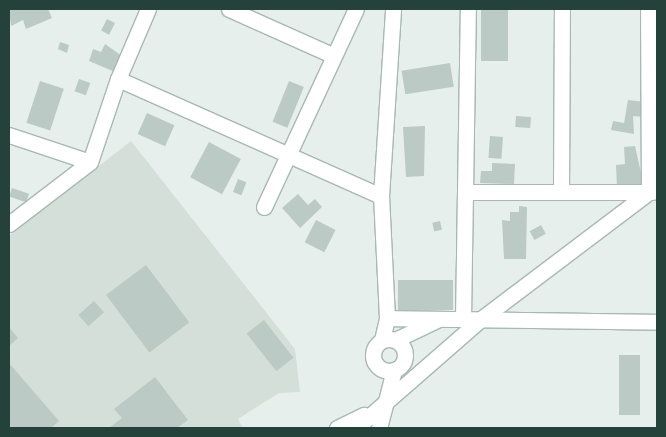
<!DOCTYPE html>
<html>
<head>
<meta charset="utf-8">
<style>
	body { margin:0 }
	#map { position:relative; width:666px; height:437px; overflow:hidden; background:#e6efeb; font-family:"Work Sans",sans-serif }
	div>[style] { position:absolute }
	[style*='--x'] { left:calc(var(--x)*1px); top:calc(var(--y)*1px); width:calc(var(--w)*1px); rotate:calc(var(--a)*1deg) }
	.built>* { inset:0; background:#d4dfda }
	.building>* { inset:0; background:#bbcac4; transform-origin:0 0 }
	.roads { filter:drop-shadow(1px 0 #a8b8b2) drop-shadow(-1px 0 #a8b8b2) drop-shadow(0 1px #a8b8b2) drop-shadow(0 -1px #a8b8b2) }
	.minor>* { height:15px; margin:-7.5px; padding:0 7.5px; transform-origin:7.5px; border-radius:7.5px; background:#fff }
	.minor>.ring { margin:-7.5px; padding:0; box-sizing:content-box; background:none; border:15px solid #fff; border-radius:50% }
	span { translate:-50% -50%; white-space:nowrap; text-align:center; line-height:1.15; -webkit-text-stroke:5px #f7fbf9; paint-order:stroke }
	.frame { position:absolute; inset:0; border:10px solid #24423a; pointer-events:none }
</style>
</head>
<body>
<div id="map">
	<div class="built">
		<i style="clip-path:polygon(131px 141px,295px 349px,300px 392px,279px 393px,238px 419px,243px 428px,9px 428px,9px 236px)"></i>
	</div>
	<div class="building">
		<i style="clip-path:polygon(9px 9px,48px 9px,52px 18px,26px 29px,23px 20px,11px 26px)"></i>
		<i style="left:481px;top:9px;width:27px;height:52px"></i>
		<i style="left:107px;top:19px;width:9px;height:13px;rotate:27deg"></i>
		<i style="clip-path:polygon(60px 42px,69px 45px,67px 53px,58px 49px)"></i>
		<i style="clip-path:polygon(105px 44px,122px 56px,115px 72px,89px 61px,93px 49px,101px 52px)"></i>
		<i style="left:450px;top:63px;width:24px;height:49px;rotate:81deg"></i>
		<i style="left:79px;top:79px;width:12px;height:13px;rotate:20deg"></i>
		<i style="left:40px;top:81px;width:25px;height:44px;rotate:18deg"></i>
		<i style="left:289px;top:81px;width:16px;height:44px;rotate:22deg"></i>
		<i style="clip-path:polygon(628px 100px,645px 102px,643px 117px,633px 116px,634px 134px,611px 130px,613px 121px,624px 123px)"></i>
		<i style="left:147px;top:113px;width:30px;height:23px;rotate:24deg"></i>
		<i style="left:516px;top:116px;width:15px;height:11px;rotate:4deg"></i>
		<i style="clip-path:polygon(425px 126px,424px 176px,406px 177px,403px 127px)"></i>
		<i style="left:490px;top:136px;width:13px;height:22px;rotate:4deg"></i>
		<i style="left:209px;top:142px;width:36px;height:40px;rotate:28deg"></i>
		<i style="clip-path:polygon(635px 146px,644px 186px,617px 188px,616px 165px,625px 164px,624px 147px)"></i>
		<i style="clip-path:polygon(492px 163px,515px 164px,514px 184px,480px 183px,481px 171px,492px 171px)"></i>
		<i style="left:238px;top:179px;width:9px;height:14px;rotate:21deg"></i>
		<i style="left:12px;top:188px;width:18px;height:9px;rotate:19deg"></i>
		<i style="clip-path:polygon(298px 194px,308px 205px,315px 199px,322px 207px,300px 228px,282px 208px)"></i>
		<i style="clip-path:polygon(519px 206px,527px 207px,526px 259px,504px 259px,502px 220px,510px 221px,510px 212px,519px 212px)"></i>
		<i style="left:316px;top:220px;width:22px;height:25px;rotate:27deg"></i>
		<i style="left:440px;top:221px;width:9px;height:8px;rotate:77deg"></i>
		<i style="left:541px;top:225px;width:10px;height:13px;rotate:61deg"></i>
		<i style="left:146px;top:265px;width:72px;height:50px;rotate:53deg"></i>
		<i style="left:398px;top:280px;width:55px;height:30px"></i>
		<i style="left:94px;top:301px;width:15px;height:21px;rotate:48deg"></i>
		<i style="left:264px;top:320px;width:48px;height:22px;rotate:52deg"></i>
		<i style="clip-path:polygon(9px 327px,18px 338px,9px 346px)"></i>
		<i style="left:619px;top:355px;width:21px;height:60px"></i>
		<i style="clip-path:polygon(9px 363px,59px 421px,51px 428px,9px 428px)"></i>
		<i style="clip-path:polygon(155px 377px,188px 420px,177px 428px,109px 428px,122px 418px,114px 409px)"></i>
	</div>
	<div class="roads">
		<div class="minor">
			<i style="--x:229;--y:9;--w:113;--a:24.1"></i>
			<i style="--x:118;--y:79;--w:288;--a:24"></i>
			<i style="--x:9;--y:135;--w:85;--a:18.4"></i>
			<i style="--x:90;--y:162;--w:88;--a:-71.4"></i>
			<i style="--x:118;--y:79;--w:76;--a:-66.8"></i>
			<i style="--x:466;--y:192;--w:186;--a:0"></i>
			<i style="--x:561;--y:192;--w:183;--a:-89.7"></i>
			<i style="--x:264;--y:207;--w:218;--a:-65.1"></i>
			<i style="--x:9;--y:224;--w:102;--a:-37.4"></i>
			<i style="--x:387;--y:318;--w:270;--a:0.8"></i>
			<i style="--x:463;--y:319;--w:310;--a:-89.1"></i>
			<i class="ring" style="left:373px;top:339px;width:17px;height:17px"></i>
			<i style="--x:382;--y:340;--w:23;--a:-77"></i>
			<i style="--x:387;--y:318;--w:122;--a:-92.8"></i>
			<i style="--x:381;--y:196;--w:187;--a:-86.3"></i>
			<i style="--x:395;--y:340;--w:47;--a:-25.5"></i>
			<i style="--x:337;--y:428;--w:30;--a:-26"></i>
			<i style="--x:356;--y:428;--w:166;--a:-41.1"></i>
			<i style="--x:481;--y:319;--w:211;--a:-37.1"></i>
			<i style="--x:649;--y:192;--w:183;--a:-90.3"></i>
			<i style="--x:379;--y:428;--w:60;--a:-75.5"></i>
		</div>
	</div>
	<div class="frame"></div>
</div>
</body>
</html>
